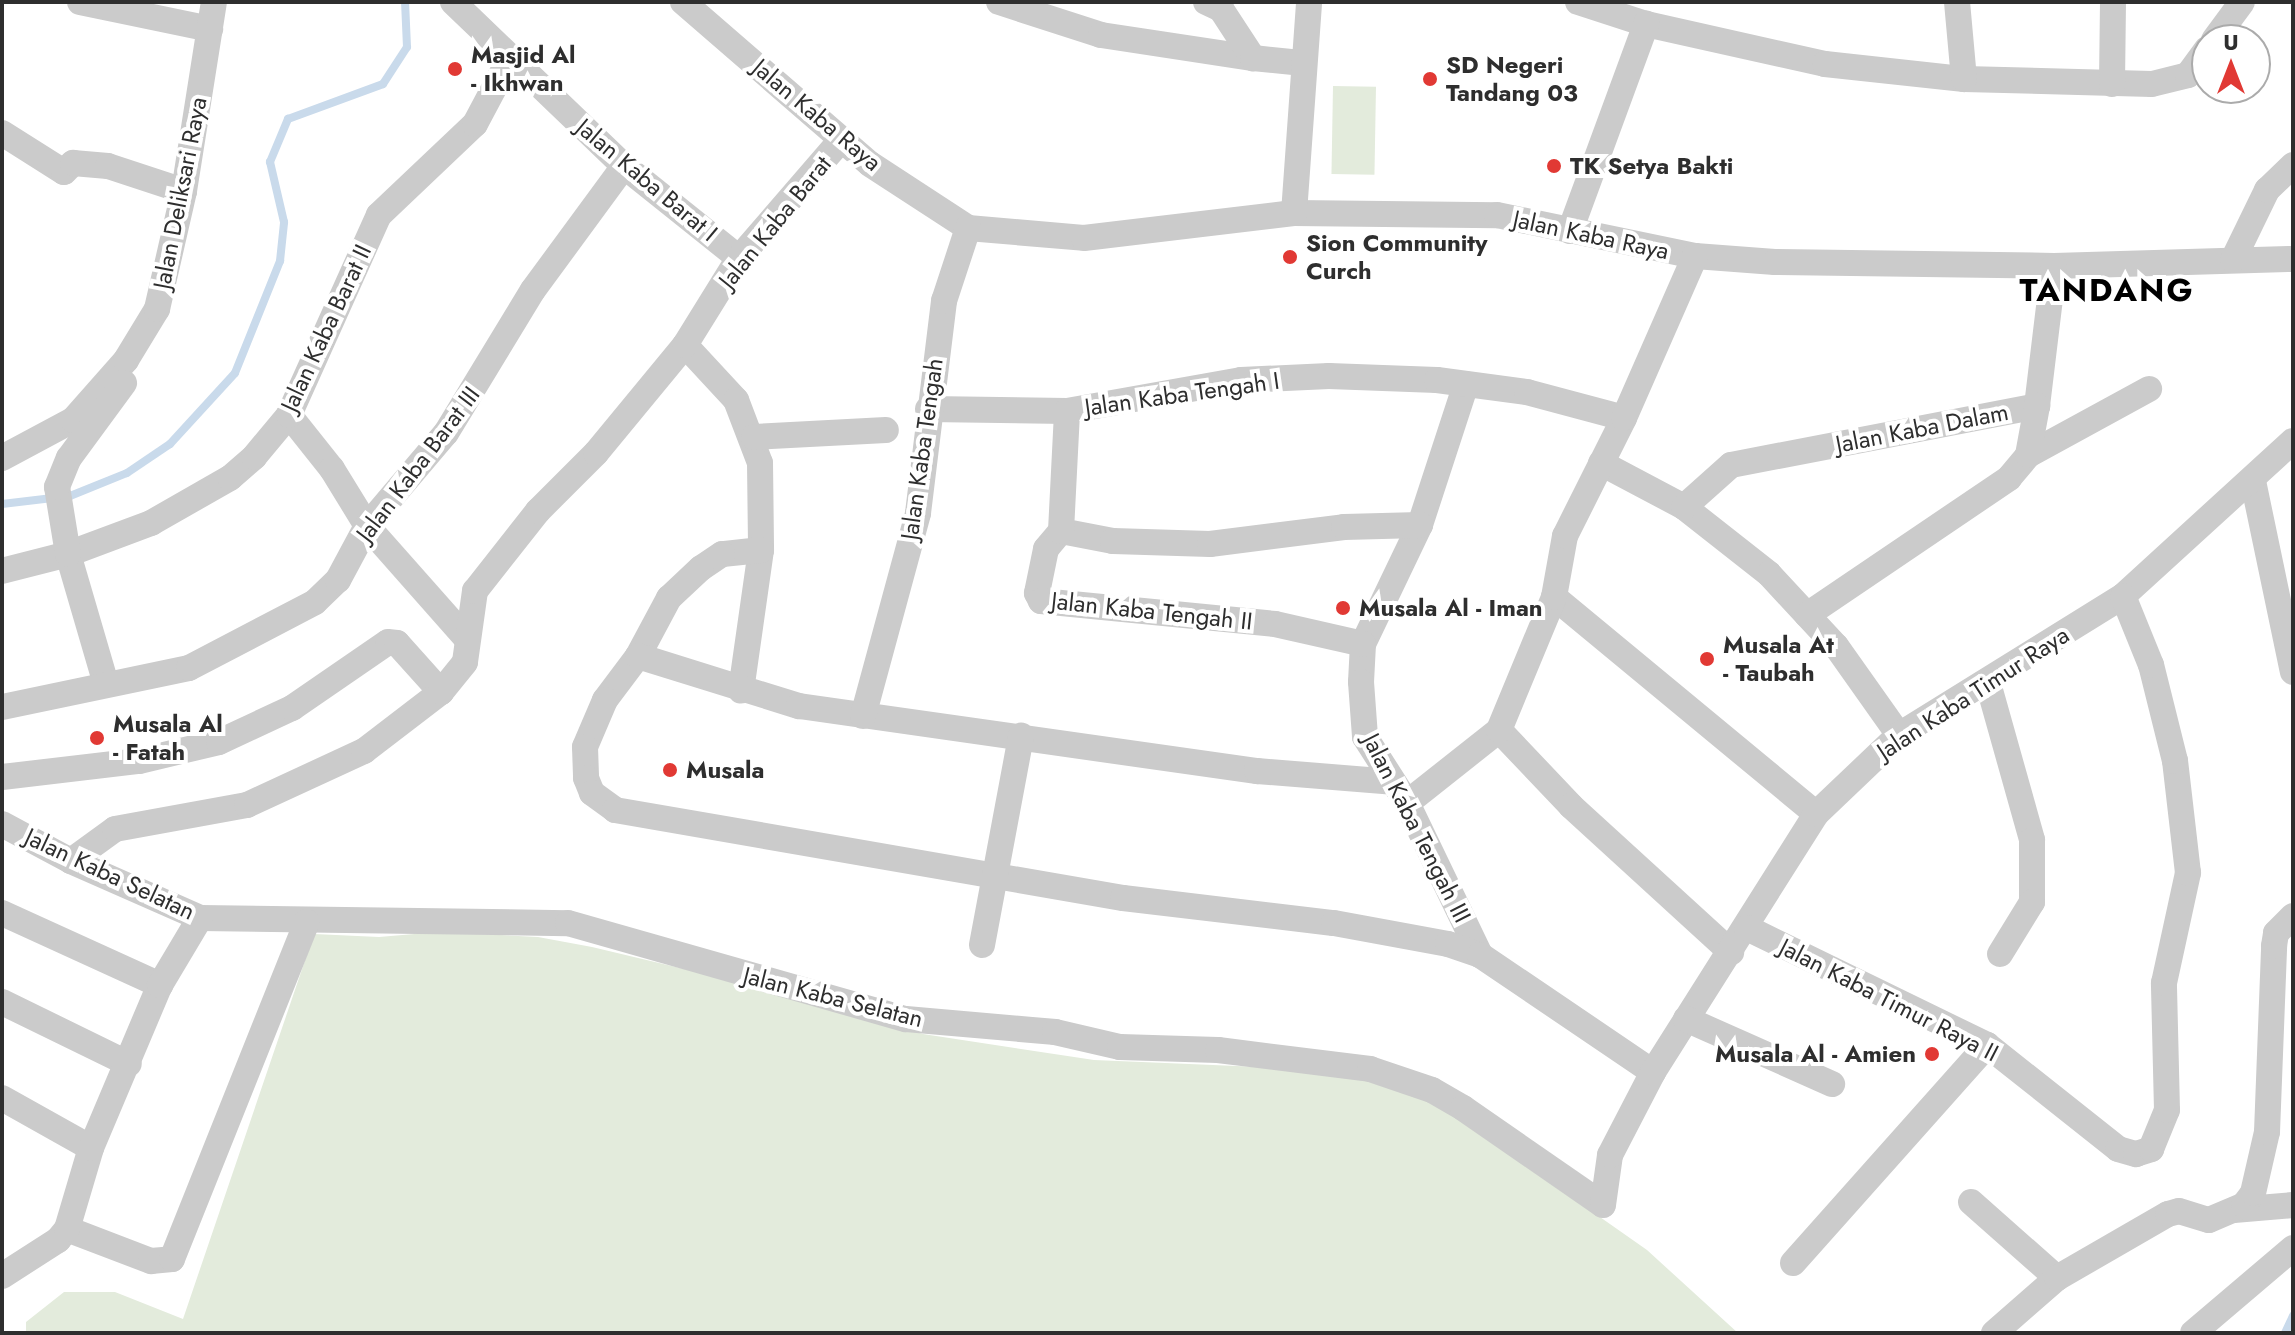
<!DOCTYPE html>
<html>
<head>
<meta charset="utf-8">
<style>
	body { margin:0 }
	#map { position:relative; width:2295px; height:1335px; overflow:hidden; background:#fff; font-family:Jost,sans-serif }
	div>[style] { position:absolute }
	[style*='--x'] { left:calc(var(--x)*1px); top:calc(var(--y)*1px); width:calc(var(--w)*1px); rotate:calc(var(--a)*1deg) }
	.green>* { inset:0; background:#e3ebdc; transform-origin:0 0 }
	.stream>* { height:8px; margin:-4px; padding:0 4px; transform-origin:4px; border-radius:4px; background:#c9daeb }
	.minor>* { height:26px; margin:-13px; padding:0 13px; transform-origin:13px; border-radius:13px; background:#cbcbcb }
	.dots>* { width:22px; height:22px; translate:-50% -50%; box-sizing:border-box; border:4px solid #fff; border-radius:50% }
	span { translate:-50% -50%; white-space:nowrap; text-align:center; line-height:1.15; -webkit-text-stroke:8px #fff; paint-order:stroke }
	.poi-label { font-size:24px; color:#2e2e2e; font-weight:700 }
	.left { translate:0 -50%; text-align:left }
	.right { translate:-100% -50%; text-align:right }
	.street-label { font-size:24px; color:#2e2e2e }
	.district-label { font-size:32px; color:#000; font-weight:700; letter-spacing:2px }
	.frame { position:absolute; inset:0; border:4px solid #2e2e2e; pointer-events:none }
	.north { position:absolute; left:2191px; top:24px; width:80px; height:80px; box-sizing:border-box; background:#fff; border:2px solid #ababab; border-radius:50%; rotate:0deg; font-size:22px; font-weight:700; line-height:32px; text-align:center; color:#2e2e2e }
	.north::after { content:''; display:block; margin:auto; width:28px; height:36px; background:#e13934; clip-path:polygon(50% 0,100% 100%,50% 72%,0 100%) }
</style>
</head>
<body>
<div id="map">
	<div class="green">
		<i style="left:1333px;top:86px;width:43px;height:88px;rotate:1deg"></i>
		<i style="clip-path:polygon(438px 932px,538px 937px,592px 947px,798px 996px,923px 1034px,1094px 1060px,1285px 1068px,1398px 1084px,1443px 1107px,1647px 1250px,1738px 1333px,26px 1333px,26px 1322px,64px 1292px,115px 1292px,183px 1319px,314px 934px,379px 937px)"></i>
	</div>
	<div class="stream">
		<i style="--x:2;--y:504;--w:68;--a:-6.7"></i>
		<i style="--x:70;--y:496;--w:61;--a:-22"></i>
		<i style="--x:127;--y:473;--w:52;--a:-34"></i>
		<i style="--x:170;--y:444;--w:96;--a:-47.5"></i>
		<i style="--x:235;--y:373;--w:121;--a:-68.1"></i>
		<i style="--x:280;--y:261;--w:39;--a:-84"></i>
		<i style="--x:284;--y:222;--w:62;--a:-103.1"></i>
		<i style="--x:270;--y:162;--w:47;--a:-67.3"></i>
		<i style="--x:288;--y:119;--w:101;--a:-20.2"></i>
		<i style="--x:383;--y:84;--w:44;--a:-57"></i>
		<i style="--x:407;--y:47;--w:45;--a:-92.5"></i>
		<i style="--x:2285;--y:1333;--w:19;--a:-65"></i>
	</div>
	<div class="minor">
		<i style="--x:80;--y:2;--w:133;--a:11.7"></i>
		<i style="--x:453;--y:2;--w:237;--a:43.8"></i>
		<i style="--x:624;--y:166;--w:147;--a:38.7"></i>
		<i style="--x:683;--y:2;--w:247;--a:40.9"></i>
		<i style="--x:870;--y:164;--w:117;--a:33.1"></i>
		<i style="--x:968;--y:228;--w:116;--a:4.9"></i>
		<i style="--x:1084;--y:238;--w:211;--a:-6.8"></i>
		<i style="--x:1294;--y:213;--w:203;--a:0.6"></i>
		<i style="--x:1497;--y:215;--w:202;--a:11.7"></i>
		<i style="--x:1695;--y:256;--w:80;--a:4.3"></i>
		<i style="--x:1775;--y:262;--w:279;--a:0.8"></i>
		<i style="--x:2054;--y:266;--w:239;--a:-1.7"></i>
		<i style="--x:999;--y:2;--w:107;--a:17.9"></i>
		<i style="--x:1101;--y:35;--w:154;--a:8.6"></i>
		<i style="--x:1206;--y:2;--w:17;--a:25"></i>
		<i style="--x:1221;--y:9;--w:59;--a:56.9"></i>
		<i style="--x:1253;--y:58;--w:48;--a:5.9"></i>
		<i style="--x:1578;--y:2;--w:71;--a:17.9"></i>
		<i style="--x:1646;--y:24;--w:183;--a:12.6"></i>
		<i style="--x:1825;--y:64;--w:140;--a:6.2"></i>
		<i style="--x:1964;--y:79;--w:188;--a:1.5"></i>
		<i style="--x:2152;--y:84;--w:37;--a:-14"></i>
		<i style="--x:2188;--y:75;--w:32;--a:-54"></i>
		<i style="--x:1957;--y:2;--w:77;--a:84.8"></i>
		<i style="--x:2214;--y:40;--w:47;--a:-53.6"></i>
		<i style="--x:2112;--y:84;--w:82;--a:-89.3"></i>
		<i style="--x:2;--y:133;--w:73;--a:32.2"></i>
		<i style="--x:64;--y:172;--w:13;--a:-45"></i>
		<i style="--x:73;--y:163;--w:35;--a:5"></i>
		<i style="--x:108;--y:166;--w:80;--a:18.2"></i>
		<i style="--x:1294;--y:213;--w:212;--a:-85.9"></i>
		<i style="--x:1570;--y:231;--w:221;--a:-69.8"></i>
		<i style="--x:2233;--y:260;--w:78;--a:-64.1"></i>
		<i style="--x:2267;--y:190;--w:36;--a:-44"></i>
		<i style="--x:685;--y:345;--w:75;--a:47.2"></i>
		<i style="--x:736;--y:400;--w:67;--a:69.1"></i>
		<i style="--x:760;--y:463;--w:87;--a:89.3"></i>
		<i style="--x:761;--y:550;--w:142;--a:98.1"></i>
		<i style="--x:1466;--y:384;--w:148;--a:108.1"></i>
		<i style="--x:1420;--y:525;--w:132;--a:115.6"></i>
		<i style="--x:1363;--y:644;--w:38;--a:93"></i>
		<i style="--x:1361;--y:682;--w:55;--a:85.8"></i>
		<i style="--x:1365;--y:737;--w:78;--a:57.5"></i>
		<i style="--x:1407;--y:803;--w:169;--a:64.3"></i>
		<i style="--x:928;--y:409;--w:139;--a:0.8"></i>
		<i style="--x:1067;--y:411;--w:177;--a:-10.1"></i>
		<i style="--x:1241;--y:380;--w:88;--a:-2.6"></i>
		<i style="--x:1329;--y:376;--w:108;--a:2.1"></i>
		<i style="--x:1437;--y:380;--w:91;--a:7.6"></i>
		<i style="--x:1527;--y:392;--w:100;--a:15"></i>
		<i style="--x:289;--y:415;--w:69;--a:51.5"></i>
		<i style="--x:332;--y:469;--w:67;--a:58.4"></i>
		<i style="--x:367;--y:526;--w:151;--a:48.5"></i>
		<i style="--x:754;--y:437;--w:132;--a:-3"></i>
		<i style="--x:2028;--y:455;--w:138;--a:-28.6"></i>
		<i style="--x:2;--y:458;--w:81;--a:-28.2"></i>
		<i style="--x:73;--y:420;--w:80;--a:-48.5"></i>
		<i style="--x:126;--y:360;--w:60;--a:-58.7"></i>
		<i style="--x:157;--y:309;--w:121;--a:-77.1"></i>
		<i style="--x:184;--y:191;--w:191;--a:-81"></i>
		<i style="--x:1601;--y:463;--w:94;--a:27.9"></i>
		<i style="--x:1684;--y:507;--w:108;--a:38.2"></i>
		<i style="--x:1769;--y:574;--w:98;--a:47.1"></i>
		<i style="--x:1836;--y:646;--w:109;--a:54.7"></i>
		<i style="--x:2253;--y:481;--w:195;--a:78.2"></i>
		<i style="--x:1684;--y:507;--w:63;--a:-41.8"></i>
		<i style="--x:1731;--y:465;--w:312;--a:-10.9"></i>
		<i style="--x:2037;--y:406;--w:141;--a:-83.1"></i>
		<i style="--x:1061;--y:531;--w:23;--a:130"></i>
		<i style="--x:1046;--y:549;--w:45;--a:101.6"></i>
		<i style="--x:1037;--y:593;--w:9;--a:63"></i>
		<i style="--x:1041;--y:601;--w:235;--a:5.6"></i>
		<i style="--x:1275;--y:624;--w:90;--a:12.8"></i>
		<i style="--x:1061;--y:531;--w:53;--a:10.9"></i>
		<i style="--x:1113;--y:541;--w:97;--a:1.8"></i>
		<i style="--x:1210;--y:544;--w:135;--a:-7.2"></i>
		<i style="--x:1344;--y:527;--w:76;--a:-1.5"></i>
		<i style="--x:1061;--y:531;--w:120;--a:-87.1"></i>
		<i style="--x:761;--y:550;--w:39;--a:174"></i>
		<i style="--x:722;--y:554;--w:25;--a:146"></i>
		<i style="--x:701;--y:568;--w:44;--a:136.8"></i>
		<i style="--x:669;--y:598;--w:66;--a:118.1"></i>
		<i style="--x:638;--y:656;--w:55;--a:126.9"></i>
		<i style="--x:605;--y:700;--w:51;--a:113.1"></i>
		<i style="--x:585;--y:747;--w:31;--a:88"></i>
		<i style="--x:586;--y:778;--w:16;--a:68"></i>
		<i style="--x:592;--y:793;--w:29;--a:36"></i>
		<i style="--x:615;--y:810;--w:516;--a:9.83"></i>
		<i style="--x:1123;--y:898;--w:212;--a:6.8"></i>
		<i style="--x:1334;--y:923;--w:116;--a:10.4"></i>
		<i style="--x:1448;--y:944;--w:34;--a:19"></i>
		<i style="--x:1480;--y:955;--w:209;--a:34.1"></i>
		<i style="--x:2;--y:571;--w:68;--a:-14.4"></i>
		<i style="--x:68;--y:554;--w:89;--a:-20.5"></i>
		<i style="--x:151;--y:523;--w:91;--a:-29.7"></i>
		<i style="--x:230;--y:478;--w:32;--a:-41"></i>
		<i style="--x:254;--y:457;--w:55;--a:-50.2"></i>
		<i style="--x:289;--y:415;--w:219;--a:-65.8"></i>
		<i style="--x:379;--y:215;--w:132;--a:-43.5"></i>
		<i style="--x:475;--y:124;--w:75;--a:-62.1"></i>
		<i style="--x:1554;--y:597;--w:340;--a:39.6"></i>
		<i style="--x:1807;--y:615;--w:244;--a:-34.1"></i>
		<i style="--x:2009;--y:478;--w:30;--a:-50"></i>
		<i style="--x:2028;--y:455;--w:50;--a:-79.6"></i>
		<i style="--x:638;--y:656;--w:169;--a:17.3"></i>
		<i style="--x:799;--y:706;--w:463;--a:8.1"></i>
		<i style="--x:1257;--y:771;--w:136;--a:4.6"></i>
		<i style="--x:1988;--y:683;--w:163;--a:74.3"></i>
		<i style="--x:2032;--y:840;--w:62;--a:90"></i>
		<i style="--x:2032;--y:902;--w:61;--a:121.6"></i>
		<i style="--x:106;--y:684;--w:135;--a:-106.3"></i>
		<i style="--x:68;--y:554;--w:68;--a:-99.3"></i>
		<i style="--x:57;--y:487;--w:31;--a:-68"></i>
		<i style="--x:69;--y:458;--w:93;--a:-53.7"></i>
		<i style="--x:2;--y:707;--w:191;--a:-11.8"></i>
		<i style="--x:189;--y:668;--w:142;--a:-27.6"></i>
		<i style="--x:315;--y:602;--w:32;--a:-44"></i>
		<i style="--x:338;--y:580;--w:61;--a:-61.8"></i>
		<i style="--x:367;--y:526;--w:122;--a:-49.7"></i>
		<i style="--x:446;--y:433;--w:167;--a:-58.7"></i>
		<i style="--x:533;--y:290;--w:154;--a:-53.7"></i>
		<i style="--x:863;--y:716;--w:210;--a:-74.8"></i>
		<i style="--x:918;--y:513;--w:214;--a:-83"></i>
		<i style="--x:944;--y:301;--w:77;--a:-71.8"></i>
		<i style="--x:1499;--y:730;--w:105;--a:46.5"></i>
		<i style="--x:1571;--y:806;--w:217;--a:42.4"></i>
		<i style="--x:2;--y:777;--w:138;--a:-6.7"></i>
		<i style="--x:139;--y:761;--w:82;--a:-13.4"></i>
		<i style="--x:219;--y:742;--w:81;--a:-25"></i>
		<i style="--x:292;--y:708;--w:116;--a:-34.5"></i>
		<i style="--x:388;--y:642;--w:9;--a:6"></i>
		<i style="--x:397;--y:643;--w:66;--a:48.1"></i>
		<i style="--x:1407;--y:803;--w:117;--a:-38.4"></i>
		<i style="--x:1499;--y:730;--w:144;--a:-67.5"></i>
		<i style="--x:1554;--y:597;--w:62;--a:-79.8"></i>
		<i style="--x:1565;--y:536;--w:132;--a:-63.4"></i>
		<i style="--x:1624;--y:418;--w:177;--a:-66.3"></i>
		<i style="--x:2;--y:824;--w:78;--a:28.2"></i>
		<i style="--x:71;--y:861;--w:141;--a:23.8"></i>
		<i style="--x:200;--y:918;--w:368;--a:0.8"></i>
		<i style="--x:568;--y:923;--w:351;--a:15.9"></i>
		<i style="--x:906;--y:1019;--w:150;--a:5"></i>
		<i style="--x:1055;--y:1032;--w:67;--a:13"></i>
		<i style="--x:1120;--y:1047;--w:98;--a:1.8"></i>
		<i style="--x:1218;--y:1050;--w:153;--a:7.1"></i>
		<i style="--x:1370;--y:1069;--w:65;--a:18.7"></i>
		<i style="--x:1432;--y:1090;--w:36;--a:30"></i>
		<i style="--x:1463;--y:1108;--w:170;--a:34.7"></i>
		<i style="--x:1603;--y:1205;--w:50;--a:-82"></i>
		<i style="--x:1610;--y:1155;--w:93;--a:-62.6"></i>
		<i style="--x:1653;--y:1072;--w:305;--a:-57.7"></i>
		<i style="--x:1816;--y:814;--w:115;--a:-43.6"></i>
		<i style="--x:1899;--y:735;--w:264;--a:-31.8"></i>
		<i style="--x:2123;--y:596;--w:230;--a:-42.4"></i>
		<i style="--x:71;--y:861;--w:54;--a:-36"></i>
		<i style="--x:115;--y:829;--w:134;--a:-10.3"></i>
		<i style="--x:247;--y:805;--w:129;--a:-24.8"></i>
		<i style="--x:364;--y:751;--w:97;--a:-37.5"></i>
		<i style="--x:441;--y:692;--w:38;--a:-51"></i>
		<i style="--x:465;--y:662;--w:72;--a:-82"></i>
		<i style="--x:475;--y:591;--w:102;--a:-51.8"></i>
		<i style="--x:538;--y:511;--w:82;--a:-45"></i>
		<i style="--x:596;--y:453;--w:140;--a:-50.5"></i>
		<i style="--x:685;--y:345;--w:102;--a:-58.2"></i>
		<i style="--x:739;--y:258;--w:156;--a:-49.2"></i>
		<i style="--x:2;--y:913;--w:174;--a:24.5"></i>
		<i style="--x:1747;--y:928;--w:267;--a:26"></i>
		<i style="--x:1987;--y:1045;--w:167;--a:38.4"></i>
		<i style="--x:2118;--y:1149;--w:19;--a:16"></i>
		<i style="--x:2136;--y:1154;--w:16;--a:-18"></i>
		<i style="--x:2151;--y:1149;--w:42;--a:-67.7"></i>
		<i style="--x:2167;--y:1110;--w:127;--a:-91.4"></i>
		<i style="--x:2164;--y:983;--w:113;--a:-77.7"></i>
		<i style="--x:2188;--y:873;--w:113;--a:-96.6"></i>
		<i style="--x:2175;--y:761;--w:99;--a:-104"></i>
		<i style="--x:2151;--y:665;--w:74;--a:-112.1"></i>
		<i style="--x:982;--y:945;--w:213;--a:-79.4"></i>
		<i style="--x:2;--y:1002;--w:141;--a:26"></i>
		<i style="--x:1686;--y:1019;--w:160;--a:24"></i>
		<i style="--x:2;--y:1098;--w:102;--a:29.3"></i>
		<i style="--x:1971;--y:1202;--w:115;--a:41.5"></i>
		<i style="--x:2234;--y:1210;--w:59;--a:-4.8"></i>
		<i style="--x:67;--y:1229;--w:90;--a:20.9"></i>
		<i style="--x:151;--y:1261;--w:21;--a:-5"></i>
		<i style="--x:172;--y:1259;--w:363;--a:-68.2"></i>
		<i style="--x:1793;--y:1263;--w:292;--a:-48.3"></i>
		<i style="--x:2;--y:1276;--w:67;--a:-32.7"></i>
		<i style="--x:58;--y:1240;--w:14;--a:-51"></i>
		<i style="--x:67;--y:1229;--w:84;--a:-73.5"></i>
		<i style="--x:91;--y:1148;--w:177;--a:-67.1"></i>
		<i style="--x:160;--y:985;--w:78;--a:-59.2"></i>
		<i style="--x:1994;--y:1333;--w:84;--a:-41.1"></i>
		<i style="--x:2057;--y:1278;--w:128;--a:-30"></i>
		<i style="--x:2168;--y:1214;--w:11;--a:-15"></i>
		<i style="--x:2179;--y:1211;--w:31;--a:17"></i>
		<i style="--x:2209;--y:1220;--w:38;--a:-23"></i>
		<i style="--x:2244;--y:1205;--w:15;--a:-53"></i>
		<i style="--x:2253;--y:1193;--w:63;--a:-77.1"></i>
		<i style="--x:2267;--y:1132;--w:186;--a:-87.8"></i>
		<i style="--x:2274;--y:946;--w:13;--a:-81"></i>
		<i style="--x:2276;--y:933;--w:24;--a:-45"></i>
		<i style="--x:2193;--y:1333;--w:131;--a:-40.4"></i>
	</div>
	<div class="dots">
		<i style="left:455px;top:69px;background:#e13934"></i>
		<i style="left:1430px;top:79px;background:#e13934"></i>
		<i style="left:1554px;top:166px;background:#e13934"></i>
		<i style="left:1290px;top:257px;background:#e13934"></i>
		<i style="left:1343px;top:608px;background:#e13934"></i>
		<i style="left:1707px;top:659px;background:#e13934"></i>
		<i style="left:97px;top:738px;background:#e13934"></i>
		<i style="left:670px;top:770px;background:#e13934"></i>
		<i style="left:1932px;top:1054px;background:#e13934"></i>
	</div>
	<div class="poi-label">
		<span class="left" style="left:471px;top:69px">Masjid Al<br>- Ikhwan</span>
		<span class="left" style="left:1446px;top:79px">SD Negeri<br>Tandang 03</span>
		<span class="left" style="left:1570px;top:166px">TK Setya Bakti</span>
		<span class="left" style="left:1306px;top:257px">Sion Community<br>Curch</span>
		<span class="left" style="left:1359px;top:608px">Musala Al - Iman</span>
		<span class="left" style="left:1723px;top:659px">Musala At<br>- Taubah</span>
		<span class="left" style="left:113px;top:738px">Musala Al<br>- Fatah</span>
		<span class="left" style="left:686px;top:770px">Musala</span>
		<span class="right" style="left:1916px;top:1054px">Musala Al - Amien</span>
	</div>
	<div class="street-label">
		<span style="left:817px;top:115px;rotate:40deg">Jalan Kaba Raya</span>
		<span style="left:647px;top:180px;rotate:40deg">Jalan Kaba Barat I</span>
		<span style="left:180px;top:193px;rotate:-79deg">Jalan Deliksari Raya</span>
		<span style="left:775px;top:222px;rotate:-51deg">Jalan Kaba Barat</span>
		<span style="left:1591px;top:235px;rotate:12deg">Jalan Kaba Raya</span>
		<span style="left:326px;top:328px;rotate:-65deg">Jalan Kaba Barat II</span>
		<span style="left:1182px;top:394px;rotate:-8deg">Jalan Kaba Tengah I</span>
		<span style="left:1922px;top:428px;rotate:-11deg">Jalan Kaba Dalam</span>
		<span style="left:922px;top:449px;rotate:-82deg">Jalan Kaba Tengah</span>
		<span style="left:418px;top:464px;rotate:-53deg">Jalan Kaba Barat III</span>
		<span style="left:1152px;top:611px;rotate:6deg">Jalan Kaba Tengah II</span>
		<span style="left:1973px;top:693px;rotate:-33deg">Jalan Kaba Timur Raya</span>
		<span style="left:1417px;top:828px;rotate:63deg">Jalan Kaba Tengah III</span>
		<span style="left:110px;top:874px;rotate:25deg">Jalan Kaba Selatan</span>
		<span style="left:833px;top:997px;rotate:14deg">Jalan Kaba Selatan</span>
		<span style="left:1889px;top:1000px;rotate:27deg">Jalan Kaba Timur Raya II</span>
	</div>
	<div class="district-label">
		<span style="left:2107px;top:290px">TANDANG</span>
	</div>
	<div class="frame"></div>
	<div class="north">U</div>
</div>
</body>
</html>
